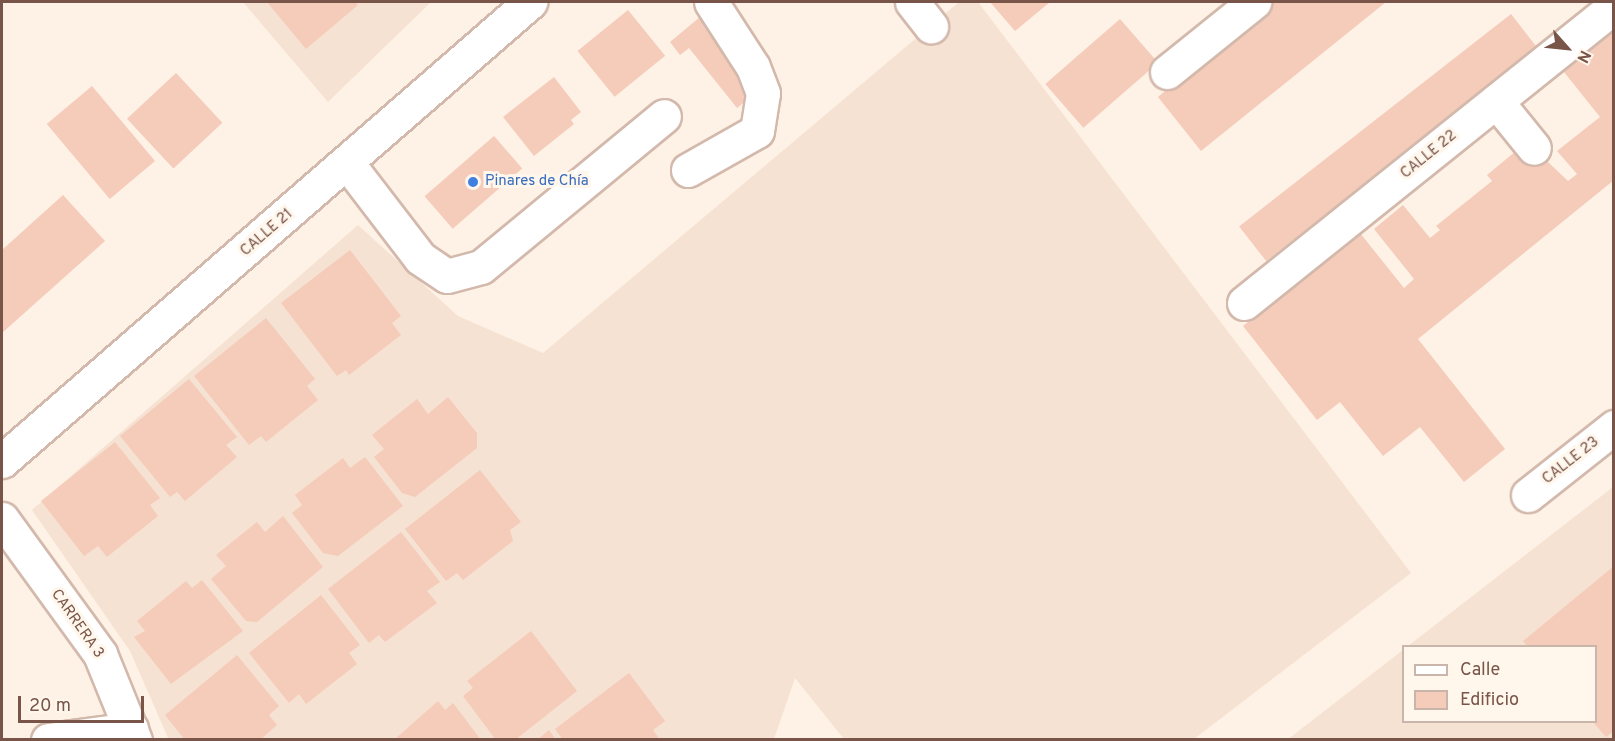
<!DOCTYPE html>
<html>
<head>
<meta charset="utf-8">
<style>
	body { margin:0 }
	#map { position:relative; width:1615px; height:741px; overflow:hidden; background:#fef1e5; font-family:Overpass,sans-serif }
	div>[style] { position:absolute }
	[style*='--x'] { left:calc(var(--x)*1px); top:calc(var(--y)*1px); width:calc(var(--w)*1px); rotate:calc(var(--a)*1deg) }
	.residential>* { inset:0; background:#f6e2d2 }
	.building>* { inset:0; background:#f5cbba; transform-origin:0 0 }
	.roads { filter:drop-shadow(2px 0 #d3b9ac) drop-shadow(-2px 0 #d3b9ac) drop-shadow(0 2px #d3b9ac) drop-shadow(0 -2px #d3b9ac) }
	.minor>* { height:33px; margin:-16.5px; padding:0 16.5px; transform-origin:16.5px; border-radius:16.5px; background:#fff }
	.dots>* { width:16px; height:16px; translate:-50% -50%; box-sizing:border-box; border:3px solid #fff6ec; border-radius:50% }
	span { translate:-50% -50%; white-space:nowrap; text-align:center; line-height:1.15; -webkit-text-stroke:6px #fff6ec; paint-order:stroke }
	.street-label { font-size:15px; color:#795448 }
	.shop-label { font-size:15px; color:#366cbe }
	.left { translate:0 -50%; text-align:left }
	.frame { position:absolute; inset:0; border:3px solid #795448; pointer-events:none }
	.legend { position:absolute; left:1402px; top:645px; width:195px; height:78px; box-sizing:border-box; background:#fff6ec; border:2px solid #c9b5aa; margin:0; padding:8px 10px; list-style:none; font-size:18px; color:#795448 }
	.legend li { display:flex; align-items:center; gap:12px; height:30px }
	.legend b { width:30px; border:2px solid #c9b5aa }
	.north { position:absolute; left:1537px; top:18px; width:60px; height:60px; -webkit-text-stroke:4px #fff6ec; paint-order:stroke; rotate:117deg; font-size:16px; font-weight:700; line-height:24px; text-align:center; color:#795448 }
	.north::after { content:''; display:block; margin:auto; width:21px; height:27px; background:#795448; clip-path:polygon(50% 0,100% 100%,50% 72%,0 100%) }
	.scale { position:absolute; left:18px; top:696px; width:126px; height:27px; box-sizing:border-box; border:3px solid #795448; border-top:0; padding-left:8px; font-size:18px; line-height:21px; white-space:nowrap; color:#795448; -webkit-text-stroke:4px #fff6ec; paint-order:stroke }
</style>
</head>
<body>
<div id="map">
	<div class="residential">
		<i style="clip-path:polygon(243px 2px,431px 2px,328px 102px)"></i>
		<i style="clip-path:polygon(959px 2px,978px 2px,1411px 573px,1194px 739px,844px 739px,795px 678px,774px 739px,169px 740px,130px 651px,32px 510px,358px 225px,458px 316px,543px 353px)"></i>
		<i style="clip-path:polygon(1613px 487px,1613px 739px,1287px 740px,1403px 650px,1404px 722px,1596px 722px,1596px 646px,1408px 646px)"></i>
	</div>
	<div class="building">
		<i style="clip-path:polygon(267px 2px,356px 2px,358px 5px,306px 49px)"></i>
		<i style="clip-path:polygon(990px 2px,1050px 2px,1015px 31px)"></i>
		<i style="clip-path:polygon(1267px 2px,1386px 2px,1201px 151px,1158px 97px)"></i>
		<i style="clip-path:polygon(712px 7px,761px 89px,737px 108px,689px 48px,680px 55px,670px 42px)"></i>
		<i style="left:628px;top:10px;width:59px;height:65px;rotate:51deg"></i>
		<i style="left:1511px;top:14px;width:44px;height:345px;rotate:52deg"></i>
		<i style="left:1120px;top:19px;width:58px;height:99px;rotate:49deg"></i>
		<i style="clip-path:polygon(1608px 26px,1614px 33px,1614px 180px,1418px 339px,1505px 449px,1464px 482px,1420px 427px,1383px 456px,1340px 402px,1317px 420px,1243px 326px,1360px 233px,1404px 288px,1414px 279px,1374px 229px,1403px 205px,1430px 238px,1440px 230px,1436px 226px,1492px 181px,1487px 175px,1527px 142px,1568px 181px,1577px 174px,1557px 151px,1600px 117px,1560px 67px)"></i>
		<i style="left:176px;top:73px;width:68px;height:67px;rotate:47deg"></i>
		<i style="clip-path:polygon(554px 77px,581px 112px,571px 120px,574px 124px,534px 156px,503px 117px)"></i>
		<i style="left:92px;top:86px;width:98px;height:59px;rotate:50deg"></i>
		<i style="left:494px;top:136px;width:43px;height:92px;rotate:49deg"></i>
		<i style="clip-path:polygon(63px 195px,105px 241px,2px 333px,2px 250px)"></i>
		<i style="clip-path:polygon(350px 250px,401px 316px,392px 323px,401px 335px,349px 375px,346px 370px,337px 376px,281px 303px)"></i>
		<i style="clip-path:polygon(266px 318px,315px 379px,307px 386px,318px 400px,266px 442px,261px 436px,249px 445px,194px 376px)"></i>
		<i style="clip-path:polygon(189px 379px,237px 437px,226px 445px,237px 457px,185px 501px,177px 492px,170px 497px,120px 436px)"></i>
		<i style="clip-path:polygon(448px 397px,477px 433px,477px 448px,415px 497px,402px 493px,374px 457px,384px 449px,372px 435px,417px 399px,428px 414px)"></i>
		<i style="clip-path:polygon(115px 442px,160px 498px,150px 505px,158px 516px,107px 557px,98px 546px,84px 556px,41px 501px)"></i>
		<i style="clip-path:polygon(365px 457px,403px 506px,338px 556px,323px 553px,292px 513px,302px 505px,295px 495px,343px 458px,350px 468px)"></i>
		<i style="clip-path:polygon(480px 470px,521px 522px,510px 530px,513px 541px,463px 580px,457px 573px,446px 581px,405px 529px)"></i>
		<i style="clip-path:polygon(283px 516px,323px 567px,257px 622px,246px 621px,211px 579px,226px 566px,216px 555px,257px 522px,265px 532px)"></i>
		<i style="clip-path:polygon(401px 532px,440px 582px,427px 591px,437px 603px,385px 642px,379px 635px,369px 643px,328px 589px)"></i>
		<i style="clip-path:polygon(1614px 566px,1614px 731px,1606px 737px,1593px 722px,1596px 646px,1527px 646px,1523px 641px)"></i>
		<i style="clip-path:polygon(202px 580px,243px 631px,171px 684px,134px 637px,145px 631px,137px 621px,186px 581px,192px 588px)"></i>
		<i style="clip-path:polygon(321px 595px,360px 645px,349px 653px,357px 664px,306px 704px,299px 694px,289px 703px,249px 653px)"></i>
		<i style="clip-path:polygon(531px 631px,577px 691px,515px 740px,496px 740px,463px 696px,473px 688px,467px 681px)"></i>
		<i style="clip-path:polygon(237px 655px,279px 706px,269px 715px,277px 725px,260px 740px,185px 740px,165px 715px)"></i>
		<i style="clip-path:polygon(629px 673px,665px 721px,653px 730px,660px 740px,563px 740px,555px 729px)"></i>
		<i style="clip-path:polygon(438px 701px,445px 710px,453px 703px,481px 740px,394px 740px)"></i>
		<i style="clip-path:polygon(549px 730px,556px 740px,537px 740px)"></i>
	</div>
	<div class="roads">
		<div class="minor">
			<i style="--x:912;--y:2;--w:31;--a:52"></i>
			<i style="--x:1167;--y:72;--w:112;--a:-38.8"></i>
			<i style="--x:1496;--y:101;--w:60;--a:51"></i>
			<i style="--x:348;--y:164;--w:118;--a:52.5"></i>
			<i style="--x:420;--y:258;--w:32;--a:34"></i>
			<i style="--x:447;--y:276;--w:35;--a:-15"></i>
			<i style="--x:481;--y:267;--w:237;--a:-39.5"></i>
			<i style="--x:688;--y:170;--w:79;--a:-29.5"></i>
			<i style="--x:757;--y:131;--w:38;--a:-81"></i>
			<i style="--x:763;--y:93;--w:28;--a:-111"></i>
			<i style="--x:753;--y:67;--w:77;--a:-122.9"></i>
			<i style="--x:1244;--y:303;--w:474;--a:-38.7"></i>
			<i style="--x:2;--y:461;--w:700;--a:-41"></i>
			<i style="--x:1528;--y:495;--w:110;--a:-38.3"></i>
			<i style="--x:2;--y:519;--w:167;--a:54"></i>
			<i style="--x:100;--y:654;--w:93;--a:67.9"></i>
			<i style="--x:48;--y:740;--w:84;--a:-7.5"></i>
		</div>
	</div>
	<div class="dots">
		<i style="left:473px;top:182px;background:#3f7fe0"></i>
	</div>
	<div class="street-label">
		<span style="left:1429px;top:155px;rotate:-39deg">CALLE 22</span>
		<span style="left:267px;top:233px;rotate:-41deg">CALLE 21</span>
		<span style="left:1571px;top:461px;rotate:-38deg">CALLE 23</span>
		<span style="left:77px;top:624px;rotate:55deg">CARRERA 3</span>
	</div>
	<div class="shop-label">
		<span class="left" style="left:485px;top:182px">Pinares de Chía</span>
	</div>
	<div class="frame"></div>
	<ul class="legend">
	<li><b style="height:8px;background:#fff"></b>Calle</li>
	<li><b style="height:16px;background:#f5cbba"></b>Edificio</li>
	</ul>
	<div class="north">N</div>
	<div class="scale">20 m</div>
</div>
</body>
</html>
